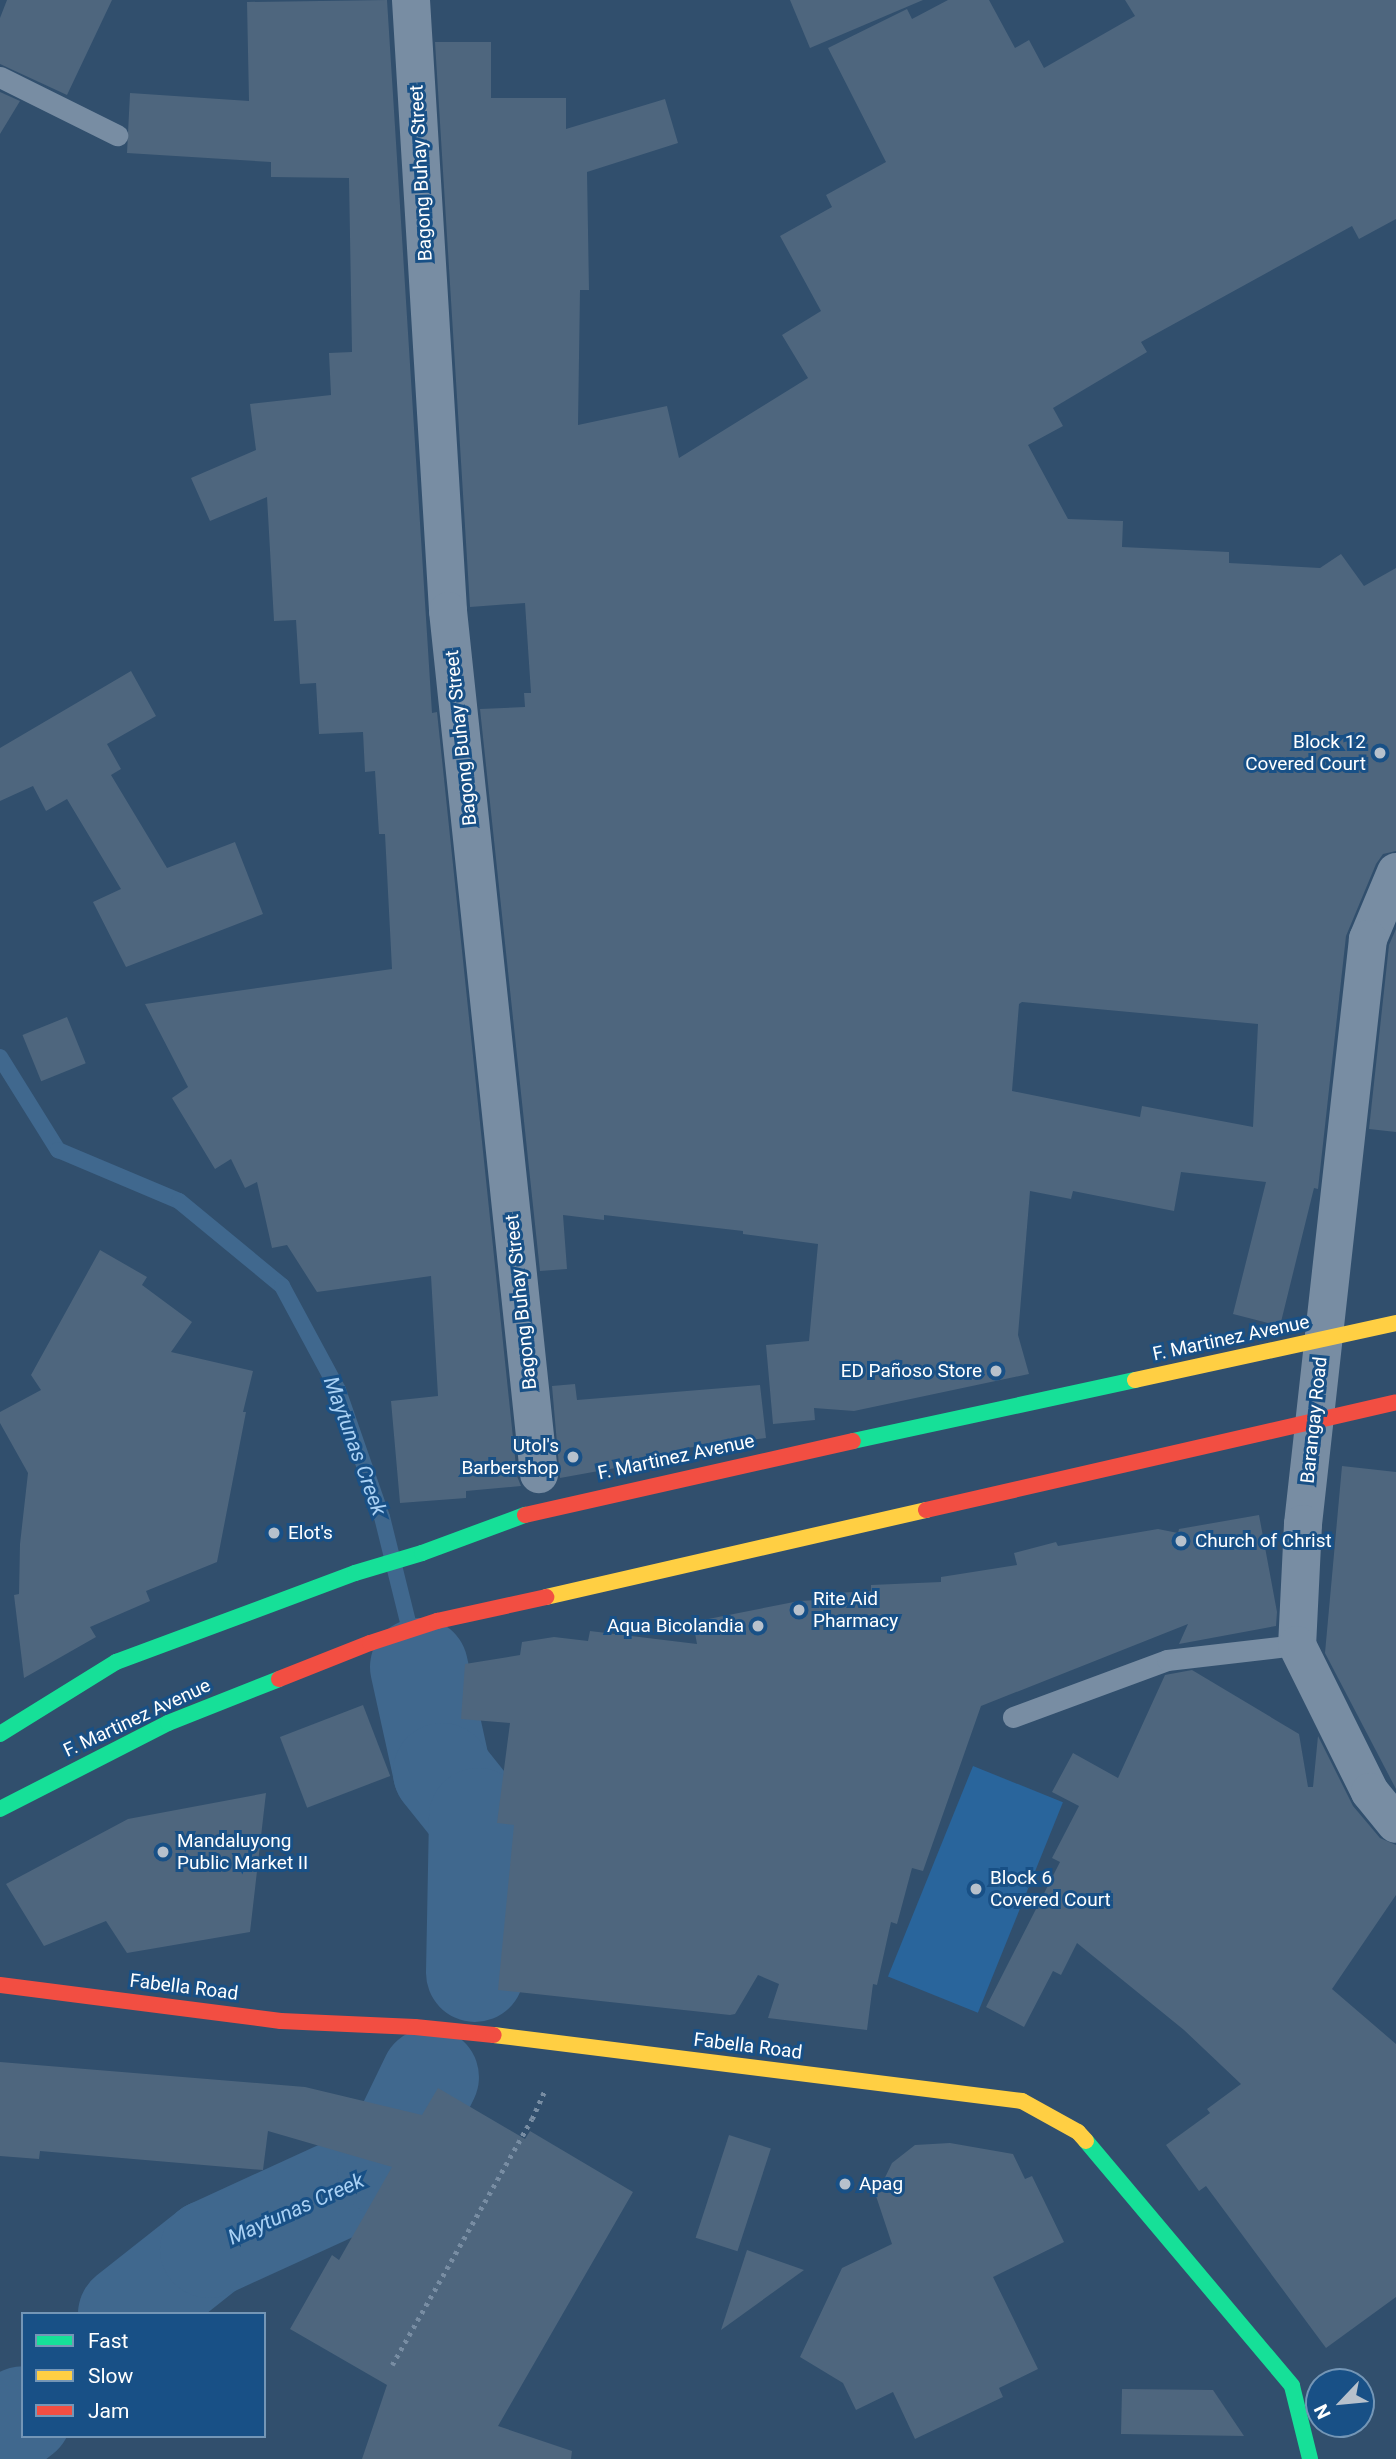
<!DOCTYPE html>
<html>
<head>
<meta charset="utf-8">
<style>
	body { margin:0 }
	#map { position:relative; width:1396px; height:2459px; overflow:hidden; background:#314f6d; font-family:Roboto,sans-serif }
	div>[style] { position:absolute }
	[style*='--x'] { left:calc(var(--x)*1px); top:calc(var(--y)*1px); width:calc(var(--w)*1px); rotate:calc(var(--a)*1deg) }
	.green>* { inset:0; background:#29659c; transform-origin:0 0 }
	.stream>* { height:16px; margin:-8px; padding:0 8px; transform-origin:8px; border-radius:8px; background:#40688e }
	.river>* { height:98px; margin:-49px; padding:0 49px; transform-origin:49px; border-radius:49px; background:#40688e }
	.building>* { inset:0; background:#4e667e; transform-origin:0 0 }
	.path>* { height:4.5px; margin-top:-2.25px; transform-origin:0; background:repeating-linear-gradient(90deg,#788da3 0 3.5px,transparent 0 8.5px) }
	.lane>* { height:21px; margin:-10.5px; padding:0 10.5px; transform-origin:10.5px; border-radius:10.5px; background:#788da3 }
	.street>* { height:38px; margin:-19px; padding:0 19px; transform-origin:19px; border-radius:19px; background:#788da3 }
	.fast>* { height:16px; margin:-8px; padding:0 8px; transform-origin:8px; border-radius:8px; background:#16e098 }
	.slow>* { height:16px; margin:-8px; padding:0 8px; transform-origin:8px; border-radius:8px; background:#ffcf43 }
	.jam>* { height:16px; margin:-8px; padding:0 8px; transform-origin:8px; border-radius:8px; background:#f24e42 }
	.dots>* { width:19px; height:19px; translate:-50% -50%; box-sizing:border-box; border:4px solid #185086; border-radius:50% }
	span { translate:-50% -50%; white-space:nowrap; text-align:center; line-height:1.15; -webkit-text-stroke:6px #185086; paint-order:stroke }
	.street-label { font-size:19px; color:#fff }
	.poi-label { font-size:19px; color:#fff }
	.right { translate:-100% -50%; text-align:right }
	.left { translate:0 -50%; text-align:left }
	.water-label { font-size:21px; color:#aad1f4; font-style:italic }
	.legend { position:absolute; left:21px; top:2312px; width:245px; height:126px; box-sizing:border-box; background:#185086; border:2px solid #7496b6; margin:0; padding:9px 12px; list-style:none; font-size:21px; color:#fff }
	.legend li { display:flex; align-items:center; gap:14px; height:35px }
	.legend b { width:35px; border:2px solid #7496b6 }
	.north { position:absolute; left:1305px; top:2368px; width:70px; height:70px; box-sizing:border-box; background:#185086; border:2px solid #7496b6; border-radius:50%; rotate:244deg; font-size:19px; font-weight:700; line-height:28px; text-align:center; color:#fff }
	.north::after { content:''; display:block; margin:auto; width:24px; height:32px; background:#b7c1cc; clip-path:polygon(50% 0,100% 100%,50% 72%,0 100%) }
</style>
</head>
<body>
<div id="map">
	<div class="green">
		<i style="left:973px;top:1766px;width:97px;height:227px;rotate:22deg"></i>
	</div>
	<div class="stream">
		<i style="--x:0;--y:1057;--w:110;--a:58.1"></i>
		<i style="--x:58;--y:1150;--w:131;--a:22.9"></i>
		<i style="--x:179;--y:1201;--w:134;--a:39.5"></i>
		<i style="--x:282;--y:1286;--w:118;--a:61.7"></i>
		<i style="--x:338;--y:1390;--w:134;--a:70.9"></i>
		<i style="--x:382;--y:1517;--w:154;--a:76.1"></i>
	</div>
	<div class="river">
		<i style="--x:419;--y:1667;--w:107;--a:77.6"></i>
		<i style="--x:442;--y:1772;--w:58;--a:51.3"></i>
		<i style="--x:478;--y:1817;--w:156;--a:91.1"></i>
		<i style="--x:127;--y:2314;--w:105;--a:-38.4"></i>
		<i style="--x:209;--y:2249;--w:195;--a:-24.6"></i>
		<i style="--x:386;--y:2168;--w:101;--a:-64.2"></i>
		<i style="--x:0;--y:2433;--w:29;--a:-38"></i>
	</div>
	<div class="building">
		<i style="clip-path:polygon(7px 0,112px 0,67px 95px,0 64px,0 18px)"></i>
		<i style="clip-path:polygon(387px 0,432px 713px,437px 712px,517px 1476px,521px 1486px,466px 1491px,466px 1498px,400px 1503px,391px 1401px,438px 1396px,431px 1276px,317px 1292px,287px 1245px,272px 1248px,257px 1182px,245px 1188px,231px 1159px,215px 1169px,172px 1098px,188px 1087px,145px 1004px,392px 969px,385px 834px,379px 834px,375px 771px,365px 772px,363px 732px,319px 734px,316px 683px,300px 684px,296px 620px,274px 621px,267px 497px,210px 521px,191px 478px,256px 450px,250px 404px,331px 395px,329px 353px,352px 352px,349px 178px,271px 177px,271px 162px,127px 153px,130px 93px,249px 101px,247px 2px)"></i>
		<i style="clip-path:polygon(790px 0,923px 0,810px 48px)"></i>
		<i style="clip-path:polygon(evenodd,948px 0,989px 0,1015px 48px,1029px 40px,1044px 68px,1135px 16px,1125px 0,1396px 0,1396px 219px,1359px 239px,1352px 226px,1141px 342px,1147px 352px,1053px 408px,1063px 426px,1028px 445px,1068px 519px,1123px 521px,1122px 547px,1229px 552px,1229px 563px,1320px 568px,1341px 554px,1364px 586px,1396px 568px,1396px 851px,1383px 854px,1376px 864px,1346px 936px,1318px 1189px,1314px 1188px,1280px 1326px,1233px 1314px,1266px 1182px,1181px 1172px,1174px 1211px,1073px 1191px,1071px 1199px,1030px 1191px,1018px 1335px,1029px 1374px,854px 1411px,814px 1408px,815px 1420px,773px 1424px,766px 1345px,809px 1341px,818px 1244px,743px 1234px,743px 1231px,604px 1215px,604px 1220px,563px 1215px,567px 1269px,540px 1271px,480px 709px,525px 707px,524px 693px,531px 693px,525px 603px,470px 607px,435px 42px,491px 42px,491px 98px,566px 98px,566px 129px,665px 99px,678px 143px,587px 172px,589px 290px,580px 290px,578px 425px,667px 406px,679px 458px,808px 378px,782px 335px,821px 311px,780px 236px,832px 207px,826px 195px,886px 162px,828px 48px,907px 9px,912px 19px,948px 0,1022px 1002px,1258px 1024px,1253px 1127px,1142px 1106px,1140px 1117px,1012px 1091px,1019px 1004px,1022px 1002px)"></i>
		<i style="clip-path:polygon(0 92px,20px 101px,0 134px)"></i>
		<i style="clip-path:polygon(131px 671px,156px 716px,107px 744px,121px 769px,111px 775px,167px 868px,235px 842px,263px 914px,126px 967px,93px 902px,121px 889px,67px 799px,46px 811px,33px 786px,0 801px,0 748px)"></i>
		<i style="clip-path:polygon(1396px 929px,1396px 1132px,1369px 1129px,1389px 945px)"></i>
		<i style="left:67px;top:1017px;width:50px;height:48px;rotate:68deg"></i>
		<i style="clip-path:polygon(100px 1250px,147px 1277px,142px 1285px,192px 1322px,171px 1352px,253px 1371px,243px 1412px,246px 1412px,217px 1562px,146px 1591px,150px 1601px,90px 1627px,96px 1637px,24px 1678px,14px 1595px,19px 1594px,20px 1544px,28px 1473px,0 1423px,0 1412px,41px 1390px,31px 1375px)"></i>
		<i style="clip-path:polygon(575px 1384px,577px 1400px,760px 1385px,766px 1438px,686px 1448px,687px 1455px,560px 1478px,552px 1386px)"></i>
		<i style="clip-path:polygon(1342px 1466px,1396px 1472px,1396px 1789px,1325px 1653px)"></i>
		<i style="clip-path:polygon(1259px 1515px,1277px 1612px,1276px 1626px,1179px 1644px,1188px 1624px,981px 1706px,923px 1871px,912px 1868px,897px 1924px,891px 1922px,877px 1985px,873px 1984px,867px 2030px,768px 2018px,779px 1984px,758px 1975px,735px 2014px,730px 2015px,498px 1990px,514px 1825px,497px 1823px,510px 1723px,461px 1719px,465px 1664px,520px 1655px,522px 1642px,554px 1637px,588px 1641px,590px 1631px,697px 1644px,693px 1622px,799px 1601px,818px 1600px,818px 1594px,871px 1591px,871px 1585px,941px 1582px,941px 1577px,1017px 1565px,1014px 1553px,1056px 1542px,1058px 1546px,1158px 1529px,1178px 1533px,1179px 1529px)"></i>
		<i style="clip-path:polygon(1192px 1670px,1299px 1734px,1308px 1787px,1313px 1787px,1318px 1736px,1353px 1806px,1380px 1838px,1396px 1845px,1396px 1895px,1332px 1989px,1396px 2044px,1396px 2297px,1326px 2348px,1206px 2186px,1199px 2191px,1166px 2145px,1210px 2113px,1207px 2109px,1241px 2084px,1184px 2030px,1077px 1943px,1061px 1975px,1053px 1971px,1024px 2027px,986px 2007px,1060px 1862px,1052px 1858px,1079px 1806px,1052px 1792px,1073px 1753px,1118px 1778px,1165px 1675px)"></i>
		<i style="left:363px;top:1705px;width:76px;height:89px;rotate:69deg"></i>
		<i style="clip-path:polygon(266px 1793px,250px 1932px,127px 1953px,106px 1921px,44px 1946px,6px 1884px,128px 1819px)"></i>
		<i style="clip-path:polygon(0 2062px,305px 2087px,422px 2115px,438px 2088px,525px 2139px,530px 2131px,633px 2192px,498px 2426px,572px 2451px,571px 2459px,362px 2459px,387px 2385px,290px 2329px,332px 2255px,339px 2260px,392px 2167px,268px 2131px,263px 2170px,40px 2151px,39px 2159px,0 2156px)"></i>
		<i style="left:729px;top:2135px;width:44px;height:108px;rotate:18deg"></i>
		<i style="clip-path:polygon(950px 2143px,1013px 2154px,1025px 2179px,1032px 2176px,1064px 2242px,993px 2277px,1038px 2369px,999px 2388px,1003px 2397px,915px 2439px,893px 2392px,856px 2410px,843px 2383px,800px 2357px,842px 2268px,892px 2244px,876px 2196px,892px 2163px,915px 2145px)"></i>
		<i style="clip-path:polygon(747px 2250px,804px 2270px,721px 2330px)"></i>
		<i style="clip-path:polygon(1122px 2389px,1213px 2390px,1244px 2436px,1121px 2434px)"></i>
	</div>
	<div class="path">
		<i style="--x:392;--y:2365;--w:283;--a:-60.4"></i>
		<i style="--x:532;--y:2119;--w:32;--a:-66"></i>
	</div>
	<div class="lane">
		<i style="--x:0;--y:77;--w:131;--a:26.4"></i>
		<i style="--x:1013;--y:1717;--w:164;--a:-20.3"></i>
		<i style="--x:1167;--y:1660;--w:131;--a:-6.6"></i>
	</div>
	<div class="street">
		<i style="--x:411;--y:0;--w:612;--a:86.53"></i>
		<i style="--x:448;--y:611;--w:868;--a:83.98"></i>
		<i style="--x:1396;--y:872;--w:73;--a:112.7"></i>
		<i style="--x:1368;--y:939;--w:589;--a:96.34"></i>
		<i style="--x:1303;--y:1524;--w:121;--a:92.8"></i>
		<i style="--x:1297;--y:1645;--w:164;--a:63.6"></i>
		<i style="--x:1370;--y:1792;--w:41;--a:50.9"></i>
	</div>
	<div class="fast">
		<i style="--x:853;--y:1441;--w:289;--a:-12.2"></i>
		<i style="--x:0;--y:1734;--w:137;--a:-31.8"></i>
		<i style="--x:116;--y:1662;--w:255;--a:-20.4"></i>
		<i style="--x:355;--y:1573;--w:70;--a:-16.6"></i>
		<i style="--x:422;--y:1553;--w:110;--a:-20.3"></i>
		<i style="--x:0;--y:1809;--w:189;--a:-27.1"></i>
		<i style="--x:168;--y:1723;--w:119;--a:-21.6"></i>
		<i style="--x:1086;--y:2141;--w:320;--a:49.9"></i>
		<i style="--x:1292;--y:2386;--w:75;--a:76.1"></i>
	</div>
	<div class="slow">
		<i style="--x:1135;--y:1380;--w:267;--a:-12.3"></i>
		<i style="--x:546;--y:1597;--w:390;--a:-12.9"></i>
		<i style="--x:494;--y:2035;--w:532;--a:7.13"></i>
		<i style="--x:1022;--y:2101;--w:64;--a:29"></i>
		<i style="--x:1078;--y:2132;--w:12;--a:48"></i>
	</div>
	<div class="jam">
		<i style="--x:926;--y:1510;--w:482;--a:-12.9"></i>
		<i style="--x:525;--y:1515;--w:336;--a:-12.7"></i>
		<i style="--x:279;--y:1679;--w:98;--a:-21.6"></i>
		<i style="--x:370;--y:1643;--w:71;--a:-18.2"></i>
		<i style="--x:437;--y:1621;--w:112;--a:-12.4"></i>
		<i style="--x:0;--y:1985;--w:283;--a:7.3"></i>
		<i style="--x:281;--y:2021;--w:134;--a:2.6"></i>
		<i style="--x:415;--y:2027;--w:79;--a:5.8"></i>
	</div>
	<div class="dots">
		<i style="left:1380px;top:753px;background:#b7c1cc"></i>
		<i style="left:996px;top:1371px;background:#b7c1cc"></i>
		<i style="left:573px;top:1457px;background:#b7c1cc"></i>
		<i style="left:274px;top:1533px;background:#b7c1cc"></i>
		<i style="left:1181px;top:1541px;background:#b7c1cc"></i>
		<i style="left:799px;top:1610px;background:#b7c1cc"></i>
		<i style="left:758px;top:1626px;background:#b7c1cc"></i>
		<i style="left:163px;top:1852px;background:#b7c1cc"></i>
		<i style="left:976px;top:1889px;background:#b7c1cc"></i>
		<i style="left:845px;top:2184px;background:#b7c1cc"></i>
	</div>
	<div class="street-label">
		<span style="left:421px;top:173px;rotate:-93deg">Bagong Buhay Street</span>
		<span style="left:461px;top:738px;rotate:-96deg">Bagong Buhay Street</span>
		<span style="left:521px;top:1302px;rotate:-96deg">Bagong Buhay Street</span>
		<span style="left:1231px;top:1338px;rotate:-12deg">F. Martinez Avenue</span>
		<span style="left:1314px;top:1420px;rotate:-84deg">Barangay Road</span>
		<span style="left:676px;top:1457px;rotate:-12deg">F. Martinez Avenue</span>
		<span style="left:137px;top:1718px;rotate:-25deg">F. Martinez Avenue</span>
		<span style="left:184px;top:1987px;rotate:7deg">Fabella Road</span>
		<span style="left:748px;top:2046px;rotate:7deg">Fabella Road</span>
	</div>
	<div class="poi-label">
		<span class="right" style="left:1366px;top:753px">Block 12<br>Covered Court</span>
		<span class="right" style="left:982px;top:1371px">ED Pañoso Store</span>
		<span class="right" style="left:559px;top:1457px">Utol's<br>Barbershop</span>
		<span class="left" style="left:288px;top:1533px">Elot's</span>
		<span class="left" style="left:1195px;top:1541px">Church of Christ</span>
		<span class="left" style="left:813px;top:1610px">Rite Aid<br>Pharmacy</span>
		<span class="right" style="left:744px;top:1626px">Aqua Bicolandia</span>
		<span class="left" style="left:177px;top:1852px">Mandaluyong<br>Public Market II</span>
		<span class="left" style="left:990px;top:1889px">Block 6<br>Covered Court</span>
		<span class="left" style="left:859px;top:2184px">Apag</span>
	</div>
	<div class="water-label">
		<span style="left:355px;top:1446px;rotate:70deg">Maytunas Creek</span>
		<span style="left:296px;top:2209px;rotate:-24deg">Maytunas Creek</span>
	</div>
	<ul class="legend">
	<li><b style="height:9px;background:#16e098"></b>Fast</li>
	<li><b style="height:9px;background:#ffcf43"></b>Slow</li>
	<li><b style="height:9px;background:#f24e42"></b>Jam</li>
	</ul>
	<div class="north">N</div>
</div>
</body>
</html>
